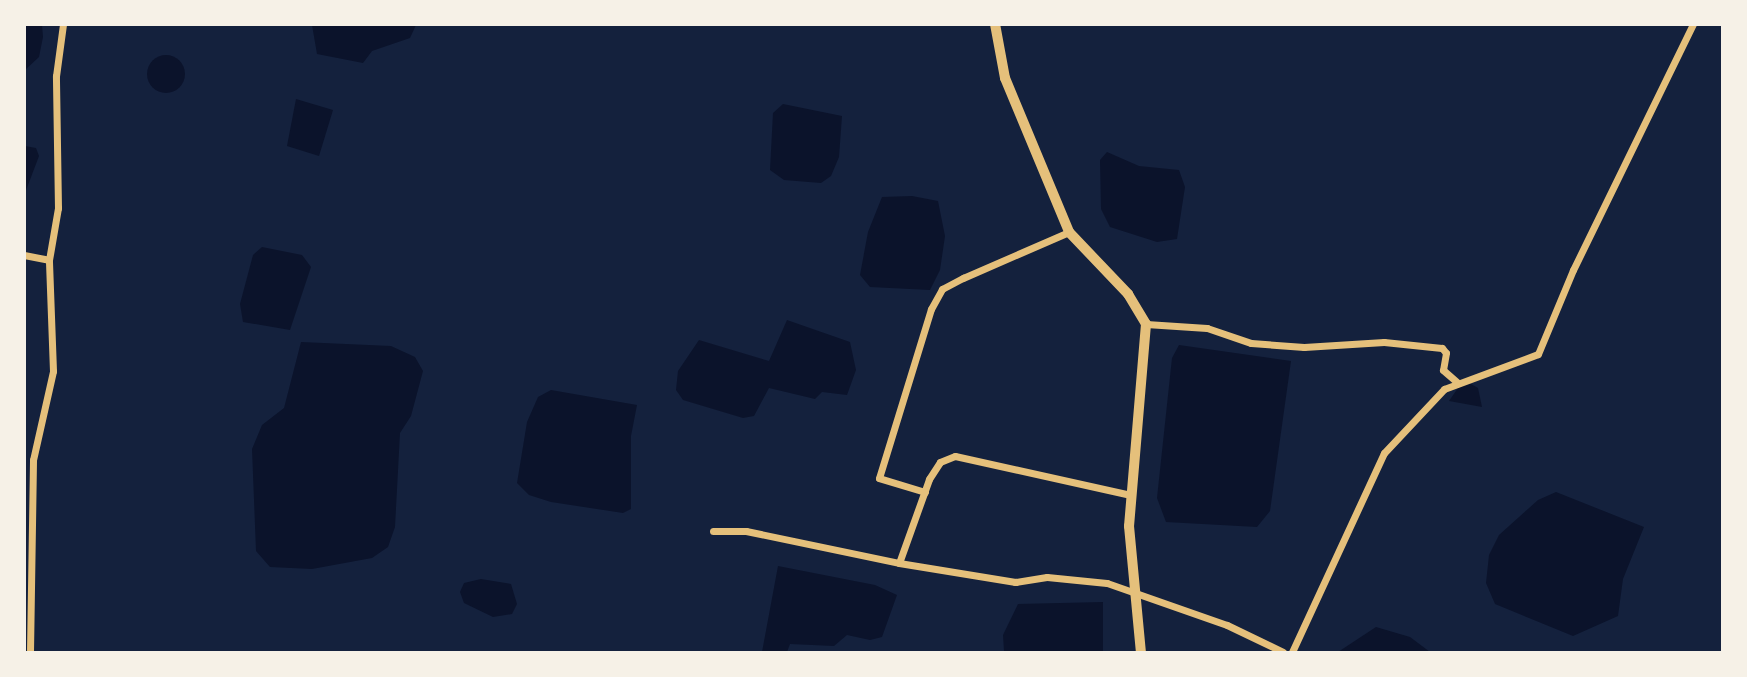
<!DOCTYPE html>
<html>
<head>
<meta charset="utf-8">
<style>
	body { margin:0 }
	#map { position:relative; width:1747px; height:677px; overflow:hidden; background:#14213d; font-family:"PT Sans",sans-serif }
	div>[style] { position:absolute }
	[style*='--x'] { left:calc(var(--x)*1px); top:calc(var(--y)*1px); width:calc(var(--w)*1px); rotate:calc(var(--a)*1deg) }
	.water>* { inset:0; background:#0b132b }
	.round { border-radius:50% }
	.minor>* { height:7px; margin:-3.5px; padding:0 3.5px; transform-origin:3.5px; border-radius:3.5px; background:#e5c07b }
	.tertiary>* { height:10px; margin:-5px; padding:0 5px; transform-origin:5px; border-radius:5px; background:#e5c07b }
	span { translate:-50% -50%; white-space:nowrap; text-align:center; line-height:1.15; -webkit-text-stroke:5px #f6f1e7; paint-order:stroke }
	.frame { position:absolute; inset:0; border:26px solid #f6f1e7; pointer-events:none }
</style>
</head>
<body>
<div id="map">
	<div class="water">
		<i style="clip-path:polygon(25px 24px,42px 25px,43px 37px,39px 57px,25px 70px)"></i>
		<i style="clip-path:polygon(312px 25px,312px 24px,416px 25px,410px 38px,372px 51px,363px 63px,317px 54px)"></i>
		<i class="round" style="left:147px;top:55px;width:38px;height:38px"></i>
		<i style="clip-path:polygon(296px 99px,333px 110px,319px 156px,287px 146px)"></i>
		<i style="clip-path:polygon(783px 104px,842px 116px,839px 157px,831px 176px,821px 183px,784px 180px,770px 170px,773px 113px)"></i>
		<i style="clip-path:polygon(25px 146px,36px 148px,39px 156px,25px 193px)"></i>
		<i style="clip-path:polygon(1107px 152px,1139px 166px,1179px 170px,1185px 187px,1177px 239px,1157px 242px,1110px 227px,1101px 209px,1100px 160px)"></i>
		<i style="clip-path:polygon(912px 196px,938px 201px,945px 236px,940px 270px,930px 290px,870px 287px,860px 275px,868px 232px,882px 197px)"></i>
		<i style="clip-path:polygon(262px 247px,302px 255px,311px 267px,290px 330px,243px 322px,240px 304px,253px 255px)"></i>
		<i style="clip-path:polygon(787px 320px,850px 342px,856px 370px,847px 395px,822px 392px,815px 399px,769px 388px,754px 416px,743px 418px,683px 400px,676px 390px,678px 371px,699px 340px,769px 361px)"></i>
		<i style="clip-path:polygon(301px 342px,391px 346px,415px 357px,423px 371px,411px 416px,400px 433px,395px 527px,388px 547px,372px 558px,312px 569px,270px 567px,256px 551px,252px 449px,262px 425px,284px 408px)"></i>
		<i style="clip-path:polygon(1179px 345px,1291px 361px,1270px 511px,1257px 527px,1166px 522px,1157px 498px,1172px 358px)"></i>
		<i style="clip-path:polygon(1471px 384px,1478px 388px,1482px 407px,1449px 401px,1460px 385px)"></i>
		<i style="clip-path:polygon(551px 390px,637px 405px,631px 436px,631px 509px,623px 513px,551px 502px,529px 495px,517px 483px,527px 422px,538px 397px)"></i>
		<i style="clip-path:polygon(1556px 492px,1644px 527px,1623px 579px,1618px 616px,1573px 636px,1495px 604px,1486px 583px,1489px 555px,1499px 535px,1538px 500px)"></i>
		<i style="clip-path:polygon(778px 566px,875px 585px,897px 595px,882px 637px,870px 640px,847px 635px,834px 646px,790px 644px,787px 652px,762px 652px)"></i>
		<i style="clip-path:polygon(481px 579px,511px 584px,517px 604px,512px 614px,493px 617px,464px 603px,460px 592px,464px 583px)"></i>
		<i style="clip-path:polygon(1103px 602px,1103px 652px,1004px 651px,1003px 635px,1018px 604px)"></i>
		<i style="clip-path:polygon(1376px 627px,1410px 637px,1430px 652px,1338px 652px)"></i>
	</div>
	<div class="minor">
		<i style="--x:24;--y:255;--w:25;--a:11"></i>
		<i style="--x:49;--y:260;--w:53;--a:-80.2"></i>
		<i style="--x:58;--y:208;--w:132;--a:-90.9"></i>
		<i style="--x:56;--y:76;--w:52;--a:-82.3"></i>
		<i style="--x:1146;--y:324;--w:61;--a:3.8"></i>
		<i style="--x:1207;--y:328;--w:46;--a:18.8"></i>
		<i style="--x:1251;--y:343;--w:53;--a:4.3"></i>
		<i style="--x:1304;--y:347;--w:80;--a:-3.6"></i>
		<i style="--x:1384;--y:342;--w:58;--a:5.9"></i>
		<i style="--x:1442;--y:348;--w:6;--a:51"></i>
		<i style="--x:1446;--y:353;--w:17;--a:100"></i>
		<i style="--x:1443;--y:370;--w:20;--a:41"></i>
		<i style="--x:925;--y:492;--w:48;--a:-163.1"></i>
		<i style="--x:879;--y:478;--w:177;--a:-72.9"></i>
		<i style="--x:931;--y:309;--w:23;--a:-61"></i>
		<i style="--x:942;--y:289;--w:24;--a:-28"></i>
		<i style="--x:963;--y:278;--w:116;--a:-23.5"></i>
		<i style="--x:713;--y:531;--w:33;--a:0"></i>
		<i style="--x:746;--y:531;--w:156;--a:11.8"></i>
		<i style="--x:899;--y:563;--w:118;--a:9.3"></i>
		<i style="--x:1015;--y:582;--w:32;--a:-9"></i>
		<i style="--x:1047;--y:577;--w:60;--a:5.7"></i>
		<i style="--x:1107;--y:583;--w:127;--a:19.3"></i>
		<i style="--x:1227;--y:625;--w:62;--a:25.7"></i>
		<i style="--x:899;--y:563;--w:89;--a:-70.3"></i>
		<i style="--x:929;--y:479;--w:20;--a:-57"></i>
		<i style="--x:940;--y:462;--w:16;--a:-22"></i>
		<i style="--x:955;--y:456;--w:180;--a:12.5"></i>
		<i style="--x:30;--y:652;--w:192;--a:-89.1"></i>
		<i style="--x:33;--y:460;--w:91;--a:-77.3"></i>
		<i style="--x:53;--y:371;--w:111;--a:-92.1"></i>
		<i style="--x:1292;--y:652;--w:219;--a:-65.2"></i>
		<i style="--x:1384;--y:453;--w:88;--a:-46.8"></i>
		<i style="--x:1444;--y:389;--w:100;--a:-20.4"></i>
		<i style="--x:1538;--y:354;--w:91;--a:-67.4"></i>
		<i style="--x:1573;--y:270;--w:274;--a:-64"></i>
	</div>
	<div class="tertiary">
		<i style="--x:995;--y:24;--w:55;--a:79.5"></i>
		<i style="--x:1005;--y:78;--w:167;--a:67.4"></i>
		<i style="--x:1069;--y:232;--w:86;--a:46.4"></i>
		<i style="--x:1128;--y:294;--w:35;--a:59"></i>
		<i style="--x:1146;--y:324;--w:203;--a:94.8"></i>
		<i style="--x:1129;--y:526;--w:127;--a:84.6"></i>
	</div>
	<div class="frame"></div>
</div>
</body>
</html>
